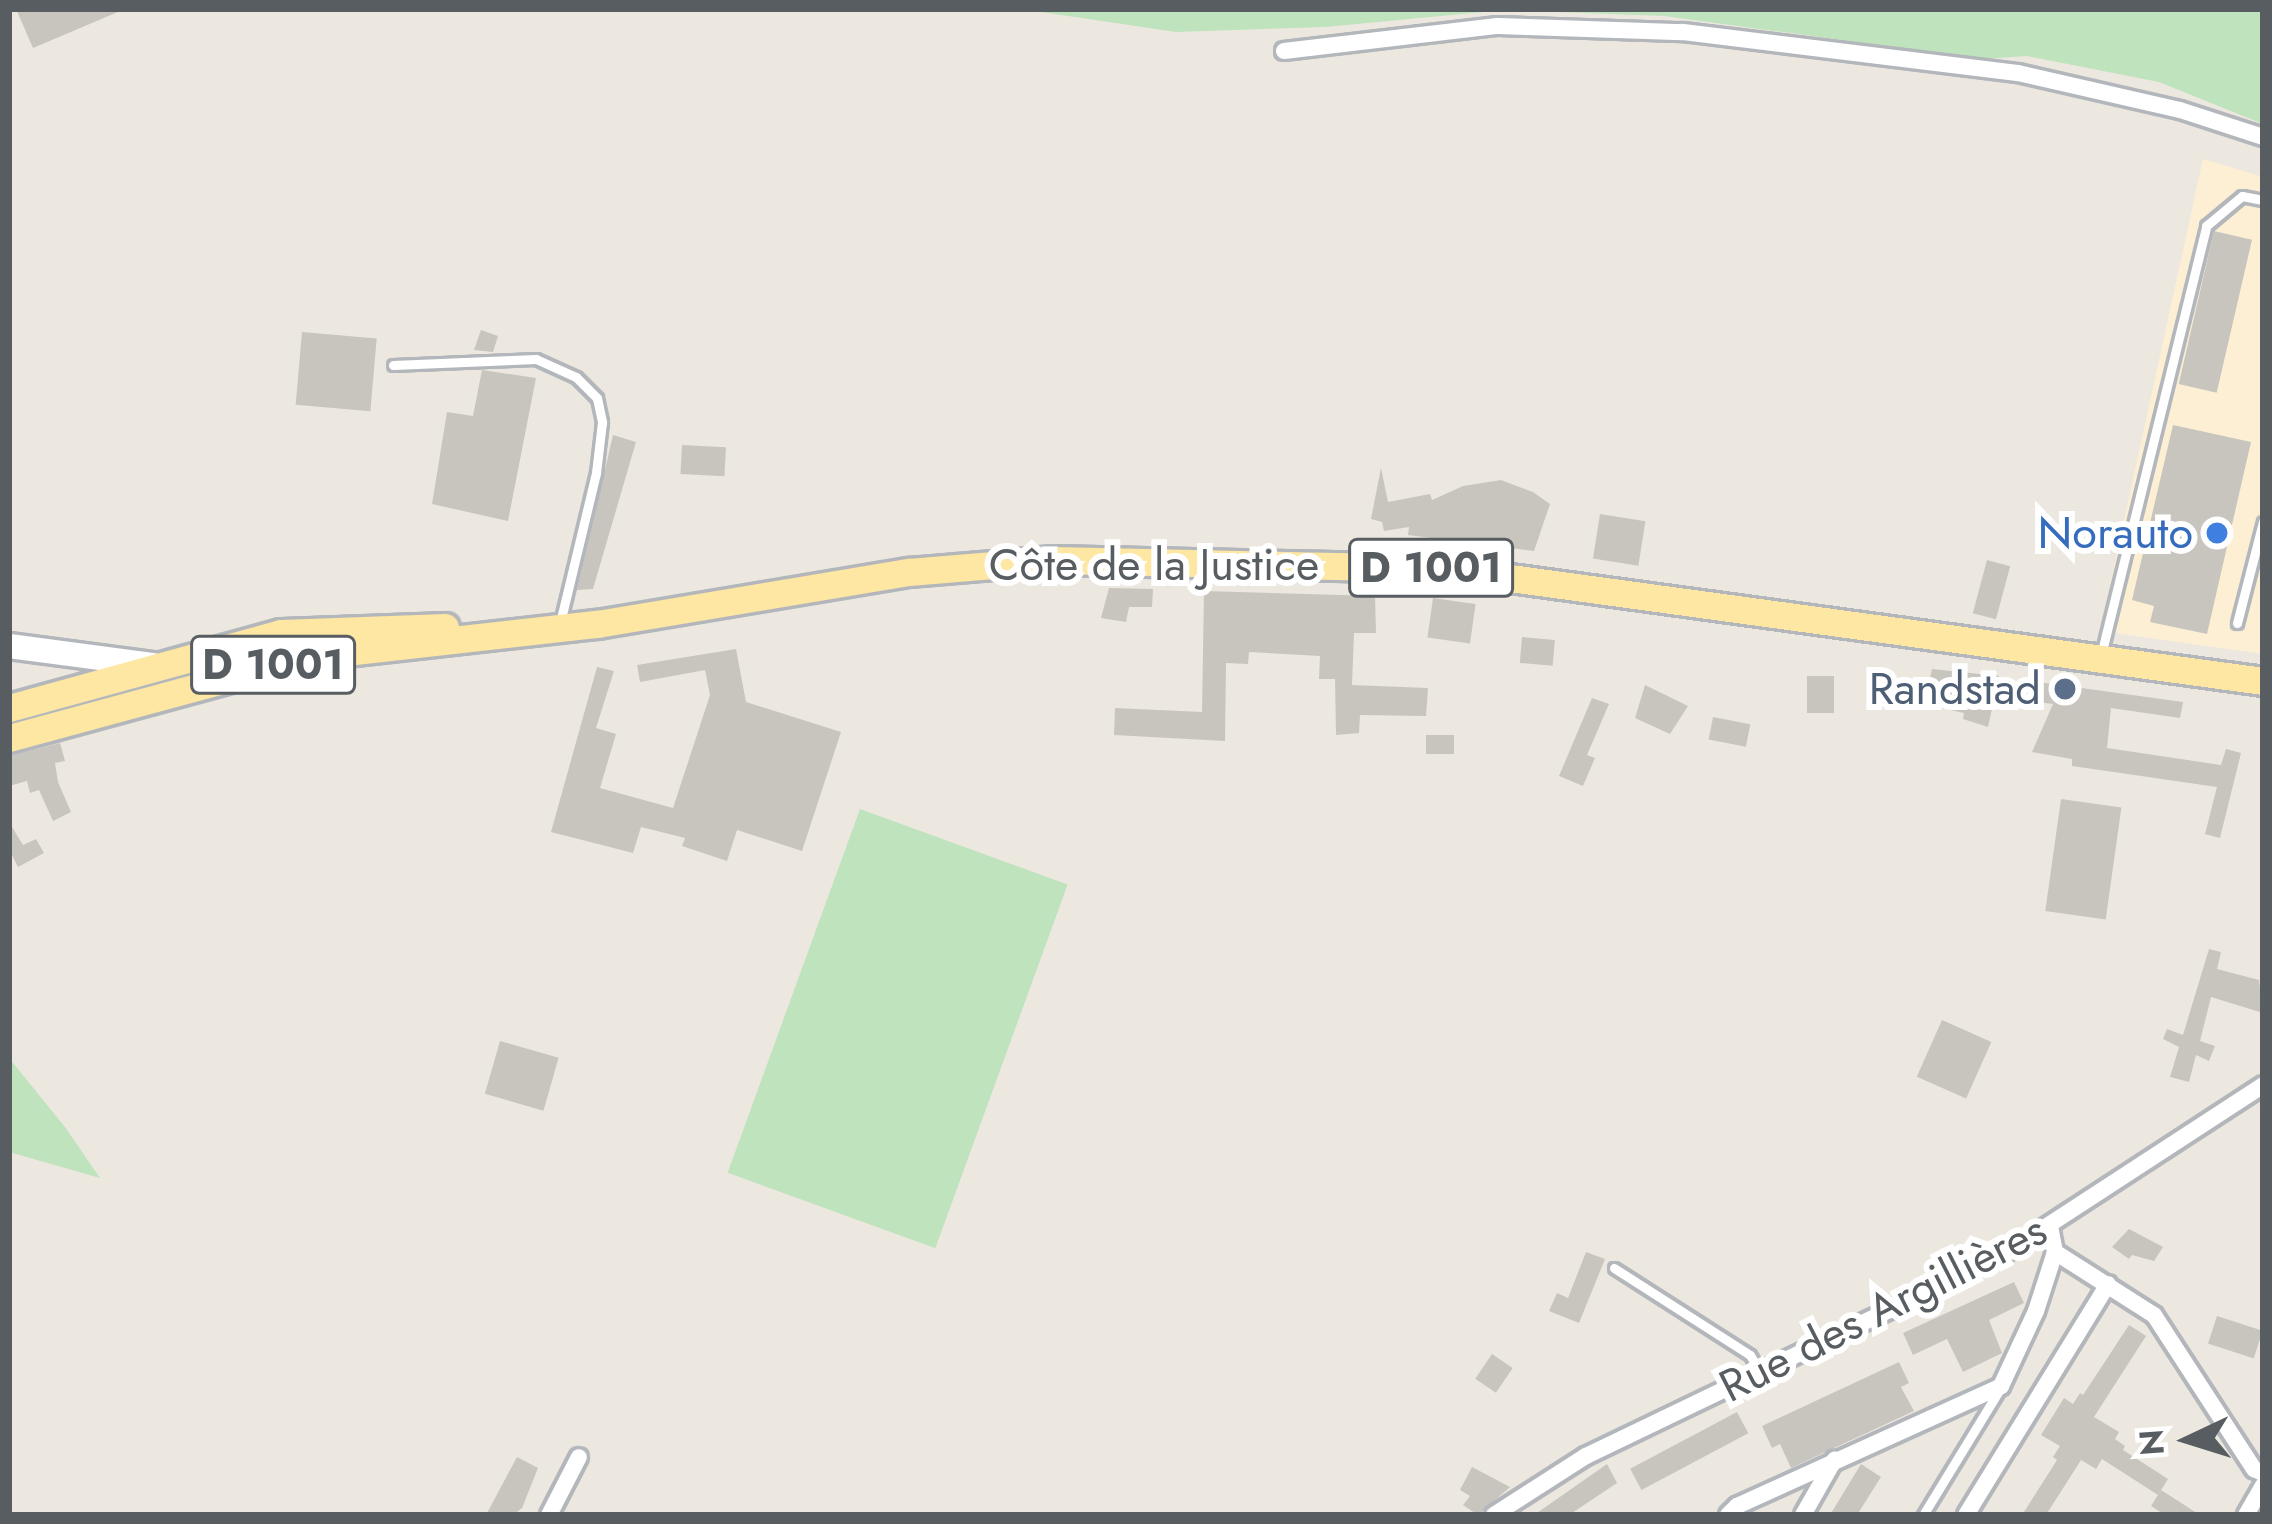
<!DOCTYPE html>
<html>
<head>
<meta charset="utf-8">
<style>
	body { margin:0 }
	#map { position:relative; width:2272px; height:1524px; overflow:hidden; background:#ece8e0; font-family:Jost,sans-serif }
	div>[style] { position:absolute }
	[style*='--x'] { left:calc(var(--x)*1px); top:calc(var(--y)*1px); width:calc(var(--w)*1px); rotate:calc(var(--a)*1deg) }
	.commercial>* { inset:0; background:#fdefd3 }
	.green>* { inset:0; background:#bfe3bc; transform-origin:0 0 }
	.building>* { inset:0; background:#c8c5bf; transform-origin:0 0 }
	.roads { filter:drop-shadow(3px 0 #b3b7bb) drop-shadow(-3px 0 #b3b7bb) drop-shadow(0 3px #b3b7bb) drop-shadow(0 -3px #b3b7bb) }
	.service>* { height:9px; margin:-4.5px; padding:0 4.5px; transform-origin:4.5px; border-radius:4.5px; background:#fff }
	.minor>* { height:16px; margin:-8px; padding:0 8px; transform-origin:8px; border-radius:8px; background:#fff }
	.secondary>* { height:24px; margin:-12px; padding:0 12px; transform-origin:12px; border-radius:12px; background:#fff }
	.primary>* { height:27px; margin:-13.5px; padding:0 13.5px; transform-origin:13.5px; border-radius:13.5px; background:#fee6a3 }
	.dots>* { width:33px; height:33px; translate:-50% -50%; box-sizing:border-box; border:6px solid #fff; border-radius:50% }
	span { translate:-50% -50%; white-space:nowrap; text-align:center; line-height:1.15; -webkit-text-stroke:12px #fff; paint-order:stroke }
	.shield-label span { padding:3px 9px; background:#fff; border:3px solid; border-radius:9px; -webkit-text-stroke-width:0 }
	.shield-label { font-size:42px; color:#585d61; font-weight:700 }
	.shop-label { font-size:45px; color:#366cbe }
	.right { translate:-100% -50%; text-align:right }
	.street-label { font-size:45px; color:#585d61 }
	.service-label { font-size:45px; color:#4e5e75 }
	.frame { position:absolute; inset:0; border:12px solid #585d61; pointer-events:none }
	.north { position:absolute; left:2128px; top:1380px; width:120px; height:120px; -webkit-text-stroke:9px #fff; paint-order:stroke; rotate:266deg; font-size:33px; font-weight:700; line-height:48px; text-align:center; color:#585d61 }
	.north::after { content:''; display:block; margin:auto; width:42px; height:54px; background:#585d61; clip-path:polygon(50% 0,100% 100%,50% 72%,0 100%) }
</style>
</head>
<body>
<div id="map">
	<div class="commercial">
		<i style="clip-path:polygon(2203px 159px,2263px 177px,2263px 654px,2100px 631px)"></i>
	</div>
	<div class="green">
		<i style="clip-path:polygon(1021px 9px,2263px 9px,2263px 124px,2159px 82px,2027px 56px,1983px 59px,1664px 16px,1504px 10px,1325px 27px,1176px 32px)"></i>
		<i style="left:860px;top:809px;width:221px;height:387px;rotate:20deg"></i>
		<i style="clip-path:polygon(9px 1058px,65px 1127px,100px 1178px,9px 1152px)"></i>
	</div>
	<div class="building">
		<i style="clip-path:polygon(16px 9px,125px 9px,33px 48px)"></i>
		<i style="left:2214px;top:231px;width:39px;height:157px;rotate:13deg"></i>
		<i style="clip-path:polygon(481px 330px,498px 336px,493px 352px,474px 350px)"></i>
		<i style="left:302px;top:332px;width:75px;height:73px;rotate:5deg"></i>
		<i style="clip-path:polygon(482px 370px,536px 378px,508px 521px,432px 504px,447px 412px,473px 416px)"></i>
		<i style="clip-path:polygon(2173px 425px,2251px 442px,2207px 634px,2150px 622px,2154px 606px,2132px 600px)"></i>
		<i style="clip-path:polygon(613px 435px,636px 442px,593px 589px,577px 590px)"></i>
		<i style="left:682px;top:445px;width:44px;height:29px;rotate:3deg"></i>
		<i style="clip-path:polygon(1381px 468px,1388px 502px,1430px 494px,1432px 500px,1463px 486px,1501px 480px,1533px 492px,1550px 504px,1534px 551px,1408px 535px,1409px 527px,1384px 531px,1382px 522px,1371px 519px)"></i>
		<i style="left:1600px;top:514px;width:46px;height:45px;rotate:9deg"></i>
		<i style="left:1987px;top:560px;width:24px;height:55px;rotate:15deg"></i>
		<i style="clip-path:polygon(1109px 588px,1153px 589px,1152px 607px,1129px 607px,1126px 622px,1101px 618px)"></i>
		<i style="clip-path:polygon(1204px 591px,1375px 596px,1376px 633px,1354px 633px,1352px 685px,1428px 688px,1426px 716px,1360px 715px,1359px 733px,1336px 735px,1335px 679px,1319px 679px,1320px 656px,1249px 652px,1248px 664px,1226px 663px,1225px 741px,1114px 735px,1115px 708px,1202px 712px)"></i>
		<i style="left:1433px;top:598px;width:43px;height:40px;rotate:8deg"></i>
		<i style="left:1522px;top:637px;width:33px;height:26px;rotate:5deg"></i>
		<i style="clip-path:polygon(736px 649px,746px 702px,841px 732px,802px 851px,737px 830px,727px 861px,682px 846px,685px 838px,641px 827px,633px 853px,551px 832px,597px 667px,614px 671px,596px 728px,616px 734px,600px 788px,673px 808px,710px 695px,705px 670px,640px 682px,637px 665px)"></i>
		<i style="clip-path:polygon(1932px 669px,1999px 676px,1988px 727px,1963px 719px,1964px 713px,1915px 702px,1918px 685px,1928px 687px)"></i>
		<i style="left:1807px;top:676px;width:27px;height:37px"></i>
		<i style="clip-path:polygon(2038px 682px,2183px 702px,2180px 718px,2111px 708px,2107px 748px,2221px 765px,2226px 749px,2241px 753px,2220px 838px,2205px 834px,2217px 787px,2072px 766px,2072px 759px,2032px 752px,2053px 704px,2036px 702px)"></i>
		<i style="clip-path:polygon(1645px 685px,1688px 706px,1670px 734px,1635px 718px)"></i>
		<i style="clip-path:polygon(1592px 698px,1609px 704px,1587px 755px,1595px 758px,1583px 786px,1559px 776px)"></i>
		<i style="left:1713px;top:717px;width:38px;height:23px;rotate:11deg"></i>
		<i style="left:1426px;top:735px;width:28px;height:19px"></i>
		<i style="clip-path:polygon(60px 743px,65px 761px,55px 763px,58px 782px,71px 812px,53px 821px,39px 790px,30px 793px,27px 781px,9px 786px,9px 756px)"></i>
		<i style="left:2061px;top:799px;width:61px;height:113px;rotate:8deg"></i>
		<i style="clip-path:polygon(9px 822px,23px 845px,36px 839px,44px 853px,18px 867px,9px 849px)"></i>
		<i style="clip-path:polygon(2209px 949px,2221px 952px,2217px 969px,2259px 980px,2263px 1013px,2211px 997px,2200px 1041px,2215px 1046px,2209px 1061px,2196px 1055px,2189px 1082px,2170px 1077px,2179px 1047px,2163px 1039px,2167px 1029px,2183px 1035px)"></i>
		<i style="left:1942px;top:1020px;width:54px;height:62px;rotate:24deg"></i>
		<i style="left:500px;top:1041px;width:61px;height:55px;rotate:16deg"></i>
		<i style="clip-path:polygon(2129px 1229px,2163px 1247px,2154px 1261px,2132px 1255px,2129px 1259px,2112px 1247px)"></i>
		<i style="clip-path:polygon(1586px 1252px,1605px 1259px,1579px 1323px,1549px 1311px,1557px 1293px,1568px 1298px)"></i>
		<i style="clip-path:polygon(2014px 1282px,2024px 1303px,1989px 1320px,2002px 1353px,1963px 1372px,1947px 1339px,1913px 1355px,1903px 1333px)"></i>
		<i style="left:2217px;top:1316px;width:48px;height:29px;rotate:18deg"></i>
		<i style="clip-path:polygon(2129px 1325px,2146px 1336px,2094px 1417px,2119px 1432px,2115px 1439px,2125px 1446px,2123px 1450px,2168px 1479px,2158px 1495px,2102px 1459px,2096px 1469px,2081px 1460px,2046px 1515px,2022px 1515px,2057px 1460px,2053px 1457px,2060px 1446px,2041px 1435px,2064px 1398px,2073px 1404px,2080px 1393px,2083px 1395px)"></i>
		<i style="left:1492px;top:1354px;width:25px;height:30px;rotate:34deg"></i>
		<i style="clip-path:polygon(1899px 1362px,1909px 1383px,1901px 1387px,1914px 1411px,1791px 1468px,1780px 1444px,1772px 1448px,1762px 1426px)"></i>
		<i style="left:1737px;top:1412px;width:24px;height:121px;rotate:62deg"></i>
		<i style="clip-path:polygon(517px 1457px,538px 1468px,522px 1508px,513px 1515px,486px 1515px)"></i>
		<i style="clip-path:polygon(1607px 1464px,1617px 1483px,1569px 1515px,1534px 1515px)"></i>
		<i style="clip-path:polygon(1861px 1464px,1881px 1477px,1857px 1515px,1830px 1515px)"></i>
		<i style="clip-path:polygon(1472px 1467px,1510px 1487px,1478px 1515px,1463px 1505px,1470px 1496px,1460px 1490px)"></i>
		<i style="clip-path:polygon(2161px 1490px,2200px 1515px,2165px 1515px,2151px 1506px)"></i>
	</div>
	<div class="roads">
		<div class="service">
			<i style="--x:393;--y:365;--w:143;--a:-2.4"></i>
			<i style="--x:536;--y:359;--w:44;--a:24.2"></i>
			<i style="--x:576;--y:377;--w:30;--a:45"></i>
			<i style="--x:597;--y:398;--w:25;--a:78"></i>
			<i style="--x:602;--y:422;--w:51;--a:96.7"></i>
			<i style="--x:596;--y:473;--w:154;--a:103.5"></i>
			<i style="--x:2237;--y:623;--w:104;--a:-75.6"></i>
			<i style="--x:2101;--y:655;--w:442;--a:-76.2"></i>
			<i style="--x:2206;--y:226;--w:47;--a:-39.8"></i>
			<i style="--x:2242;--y:196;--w:21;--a:11"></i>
			<i style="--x:1614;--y:1268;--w:161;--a:32.6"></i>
			<i style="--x:1750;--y:1355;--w:20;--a:60"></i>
			<i style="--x:1923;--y:1515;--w:150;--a:-58.6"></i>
		</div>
		<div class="minor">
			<i style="--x:1284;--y:51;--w:215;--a:-6.7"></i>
			<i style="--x:1498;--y:26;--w:185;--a:1.9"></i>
			<i style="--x:1683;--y:32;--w:337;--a:7"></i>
			<i style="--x:2018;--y:73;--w:166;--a:12.9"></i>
			<i style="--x:2180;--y:110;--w:87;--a:18"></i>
			<i style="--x:2055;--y:1252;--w:117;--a:32.5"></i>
			<i style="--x:2154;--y:1315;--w:184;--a:57"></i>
			<i style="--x:2254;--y:1469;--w:10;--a:24"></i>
			<i style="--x:549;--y:1515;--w:65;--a:-62.7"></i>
			<i style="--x:1494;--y:1515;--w:109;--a:-32.7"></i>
			<i style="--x:1586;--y:1456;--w:461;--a:-25.7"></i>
			<i style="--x:2001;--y:1256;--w:313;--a:-33.1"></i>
			<i style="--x:1728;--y:1515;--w:13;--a:-45"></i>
			<i style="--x:1737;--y:1506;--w:290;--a:-24.4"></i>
			<i style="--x:2001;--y:1386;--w:83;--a:-65"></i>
			<i style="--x:2036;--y:1311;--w:62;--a:-72.1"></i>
			<i style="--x:2055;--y:1252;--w:26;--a:-101"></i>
			<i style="--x:1803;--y:1515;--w:64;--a:-60.3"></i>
			<i style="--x:1966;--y:1515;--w:271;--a:-58.4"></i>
			<i style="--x:2246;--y:1515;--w:34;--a:-60"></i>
		</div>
		<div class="secondary">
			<i style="--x:9;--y:646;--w:146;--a:7.5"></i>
		</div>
		<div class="primary">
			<i style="--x:9;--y:708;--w:282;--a:-15.4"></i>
			<i style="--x:281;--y:633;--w:164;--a:-2.1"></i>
			<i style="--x:9;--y:738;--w:312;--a:-15.2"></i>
			<i style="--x:310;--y:656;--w:289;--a:-6.4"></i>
			<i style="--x:597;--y:624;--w:316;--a:-9.5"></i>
			<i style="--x:909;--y:572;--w:144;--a:-4.8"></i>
			<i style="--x:1052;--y:560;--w:385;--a:1.2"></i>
			<i style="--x:1437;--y:568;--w:834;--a:7.79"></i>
		</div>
	</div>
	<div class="dots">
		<i style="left:2217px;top:533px;background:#3f7fe0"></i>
		<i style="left:2065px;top:689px;background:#5c6f8a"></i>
	</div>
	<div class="shield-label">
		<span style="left:1431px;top:568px">D 1001</span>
		<span style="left:273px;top:665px">D 1001</span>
	</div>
	<div class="shop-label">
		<span class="right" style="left:2193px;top:533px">Norauto</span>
	</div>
	<div class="street-label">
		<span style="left:1154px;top:565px">Côte de la Justice</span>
		<span style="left:1883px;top:1308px;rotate:-27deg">Rue des Argillières</span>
	</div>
	<div class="service-label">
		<span class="right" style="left:2041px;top:689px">Randstad</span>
	</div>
	<div class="frame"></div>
	<div class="north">N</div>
</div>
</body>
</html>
